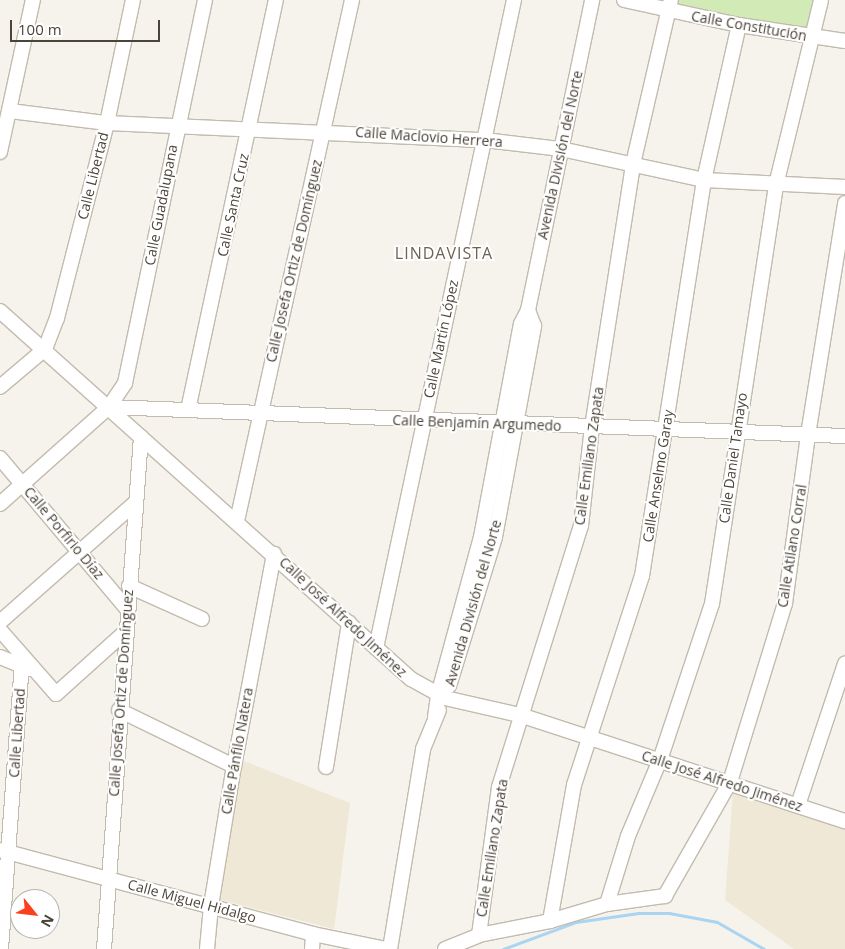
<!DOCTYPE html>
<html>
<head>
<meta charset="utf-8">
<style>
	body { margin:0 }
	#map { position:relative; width:845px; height:949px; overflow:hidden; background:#f6f3ec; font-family:"Open Sans",sans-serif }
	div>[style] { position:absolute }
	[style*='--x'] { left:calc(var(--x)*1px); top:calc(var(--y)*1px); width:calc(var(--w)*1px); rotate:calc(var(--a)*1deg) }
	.education>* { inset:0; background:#efe8d6 }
	.green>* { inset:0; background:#d2eab5 }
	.stream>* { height:3px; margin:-1.5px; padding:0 1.5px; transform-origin:1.5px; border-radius:1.5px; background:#a9d4f2 }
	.roads { filter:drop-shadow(1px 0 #c2bbae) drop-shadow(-1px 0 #c2bbae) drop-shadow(0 1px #c2bbae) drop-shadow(0 -1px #c2bbae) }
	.minor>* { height:14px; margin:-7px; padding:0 7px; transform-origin:7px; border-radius:7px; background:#fff }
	span { translate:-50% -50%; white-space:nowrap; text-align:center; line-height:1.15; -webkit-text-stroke:4px #fff; paint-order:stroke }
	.street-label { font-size:14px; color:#4b4439 }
	.quarter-label { font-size:16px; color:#6e6250; letter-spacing:1px }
	.north { position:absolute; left:10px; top:889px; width:50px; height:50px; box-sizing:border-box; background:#fff; border:1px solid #b7b4b0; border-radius:50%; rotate:119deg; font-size:14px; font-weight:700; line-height:20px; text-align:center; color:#4b4439 }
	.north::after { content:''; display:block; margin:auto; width:18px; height:22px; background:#fc3f1d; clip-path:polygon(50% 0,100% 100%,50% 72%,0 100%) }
	.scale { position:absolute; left:10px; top:20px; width:150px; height:22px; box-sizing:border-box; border:2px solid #4b4439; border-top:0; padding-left:6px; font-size:15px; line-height:18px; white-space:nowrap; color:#4b4439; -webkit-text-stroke:4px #fff; paint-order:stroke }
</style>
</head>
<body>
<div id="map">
	<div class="education">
		<i style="clip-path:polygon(239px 759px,350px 803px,334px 929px,221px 900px)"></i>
		<i style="clip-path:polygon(733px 791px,845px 827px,845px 949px,794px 949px,725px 900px)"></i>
	</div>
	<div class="green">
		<i style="clip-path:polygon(679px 0,814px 0,806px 34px,678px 6px)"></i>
	</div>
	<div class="stream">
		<i style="--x:503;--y:949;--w:78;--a:-20.3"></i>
		<i style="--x:576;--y:922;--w:63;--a:-8.3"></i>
		<i style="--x:638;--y:913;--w:31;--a:0"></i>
		<i style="--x:669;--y:913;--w:49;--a:10.6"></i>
		<i style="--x:717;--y:922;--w:54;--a:29.9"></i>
	</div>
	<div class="roads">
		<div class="minor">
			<i style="--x:624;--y:0;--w:118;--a:12.3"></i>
			<i style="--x:739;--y:25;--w:107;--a:8.6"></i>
			<i style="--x:10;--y:111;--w:98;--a:7.1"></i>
			<i style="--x:107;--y:123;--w:378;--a:2.6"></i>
			<i style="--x:485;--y:140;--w:77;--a:6.8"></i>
			<i style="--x:561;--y:149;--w:146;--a:12.2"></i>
			<i style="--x:704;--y:180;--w:141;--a:2.8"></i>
			<i style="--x:0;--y:152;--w:156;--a:-77.8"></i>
			<i style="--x:0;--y:311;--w:552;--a:41.84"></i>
			<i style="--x:411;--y:679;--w:39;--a:29"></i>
			<i style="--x:445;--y:698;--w:77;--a:12.8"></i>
			<i style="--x:520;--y:715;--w:342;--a:18.1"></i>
			<i style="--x:0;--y:387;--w:59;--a:-40.2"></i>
			<i style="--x:45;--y:349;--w:33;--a:-69"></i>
			<i style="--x:57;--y:318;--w:201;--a:-75.6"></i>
			<i style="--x:107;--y:123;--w:126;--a:-78.1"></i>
			<i style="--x:109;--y:407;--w:737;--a:2.26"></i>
			<i style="--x:188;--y:410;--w:419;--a:-77.9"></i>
			<i style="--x:0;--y:458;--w:197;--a:49.9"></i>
			<i style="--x:0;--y:504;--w:146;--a:-41.7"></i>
			<i style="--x:109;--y:407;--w:29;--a:-56"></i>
			<i style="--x:125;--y:383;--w:391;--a:-78.2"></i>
			<i style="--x:237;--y:521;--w:534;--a:-77.55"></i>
			<i style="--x:129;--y:586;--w:80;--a:24.3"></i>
			<i style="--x:0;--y:622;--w:179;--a:-41.4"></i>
			<i style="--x:0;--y:630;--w:85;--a:48.8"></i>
			<i style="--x:56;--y:694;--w:93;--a:-41.9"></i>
			<i style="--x:376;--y:648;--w:663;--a:-77.98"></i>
			<i style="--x:0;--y:657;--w:32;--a:22"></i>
			<i style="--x:449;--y:686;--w:156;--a:-72.8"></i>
			<i style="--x:495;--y:537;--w:215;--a:-79.5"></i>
			<i style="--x:534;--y:326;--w:17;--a:-111"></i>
			<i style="--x:119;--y:710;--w:128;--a:26"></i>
			<i style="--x:435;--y:717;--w:22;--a:-82"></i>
			<i style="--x:438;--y:695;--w:164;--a:-74.8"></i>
			<i style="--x:481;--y:537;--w:217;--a:-79.4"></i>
			<i style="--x:521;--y:324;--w:16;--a:-63"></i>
			<i style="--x:528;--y:310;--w:317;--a:-78.3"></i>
			<i style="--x:326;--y:767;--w:146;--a:-80.9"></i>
			<i style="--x:798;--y:805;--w:149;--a:-71.6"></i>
			<i style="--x:0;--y:850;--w:324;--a:15"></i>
			<i style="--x:313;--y:934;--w:75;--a:11.6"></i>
			<i style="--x:607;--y:904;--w:71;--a:-72.8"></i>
			<i style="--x:628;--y:836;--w:82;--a:-67.2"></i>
			<i style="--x:660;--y:760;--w:164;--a:-71.6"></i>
			<i style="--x:712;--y:604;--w:424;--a:-81.3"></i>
			<i style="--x:776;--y:185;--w:190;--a:-76.3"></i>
			<i style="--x:550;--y:921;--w:138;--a:-80"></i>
			<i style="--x:574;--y:785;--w:220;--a:-72"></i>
			<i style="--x:642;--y:576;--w:401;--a:-81.1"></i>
			<i style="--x:704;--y:180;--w:159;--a:-77.3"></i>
			<i style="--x:479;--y:935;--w:149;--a:-82.3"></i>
			<i style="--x:499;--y:787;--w:274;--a:-72.6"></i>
			<i style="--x:581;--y:526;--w:100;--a:-83.7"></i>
			<i style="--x:592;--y:427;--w:266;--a:-81.1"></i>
			<i style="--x:633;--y:164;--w:168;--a:-77"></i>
			<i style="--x:1;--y:949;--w:284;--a:-85.8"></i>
			<i style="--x:104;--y:949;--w:513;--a:-85.87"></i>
			<i style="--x:207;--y:949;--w:43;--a:-84.7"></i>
			<i style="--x:211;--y:906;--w:142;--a:-80.7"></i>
			<i style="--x:234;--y:766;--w:216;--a:-79.3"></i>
			<i style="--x:312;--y:949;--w:15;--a:-86"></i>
			<i style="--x:390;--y:949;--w:203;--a:-80.6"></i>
			<i style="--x:423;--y:749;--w:42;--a:-67.7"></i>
			<i style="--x:445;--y:949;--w:37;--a:-22"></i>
			<i style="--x:479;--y:935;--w:72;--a:-11.2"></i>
			<i style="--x:550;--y:921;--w:59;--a:-16.6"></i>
			<i style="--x:607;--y:904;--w:59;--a:-7.9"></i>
			<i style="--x:665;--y:896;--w:131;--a:-60.3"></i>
			<i style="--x:730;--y:782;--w:187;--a:-72.9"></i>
			<i style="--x:785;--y:603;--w:170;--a:-82.2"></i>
			<i style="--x:808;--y:435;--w:235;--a:-80.9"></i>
		</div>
	</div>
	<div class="street-label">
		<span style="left:749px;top:26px;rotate:10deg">Calle Constitución</span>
		<span style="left:429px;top:137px;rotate:4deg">Calle Maclovio Herrera</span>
		<span style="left:560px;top:155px;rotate:-78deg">Avenida División del Norte</span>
		<span style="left:93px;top:176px;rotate:-76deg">Calle Libertad</span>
		<span style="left:161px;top:205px;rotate:-79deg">Calle Guadalupana</span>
		<span style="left:233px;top:205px;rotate:-78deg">Calle Santa Cruz</span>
		<span style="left:294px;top:261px;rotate:-77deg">Calle Josefa Ortiz de Domínguez</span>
		<span style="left:441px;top:339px;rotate:-78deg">Calle Martín López</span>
		<span style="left:477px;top:423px;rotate:2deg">Calle Benjamín Argumedo</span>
		<span style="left:589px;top:456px;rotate:-82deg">Calle Emiliano Zapata</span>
		<span style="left:733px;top:458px;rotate:-82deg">Calle Daniel Tamayo</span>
		<span style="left:658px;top:476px;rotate:-81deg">Calle Anselmo Garay</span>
		<span style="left:64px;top:533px;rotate:50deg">Calle Porfirio Díaz</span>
		<span style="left:792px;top:546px;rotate:-81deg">Calle Atilano Corral</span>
		<span style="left:473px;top:603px;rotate:-74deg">Avenida División del Norte</span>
		<span style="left:343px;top:617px;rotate:43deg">Calle José Alfredo Jiménez</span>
		<span style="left:121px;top:693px;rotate:-86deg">Calle Josefa Ortiz de Domínguez</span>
		<span style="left:17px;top:733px;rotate:-86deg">Calle Libertad</span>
		<span style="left:237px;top:751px;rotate:-80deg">Calle Pánfilo Natera</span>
		<span style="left:722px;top:781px;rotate:18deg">Calle José Alfredo Jiménez</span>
		<span style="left:492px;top:848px;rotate:-81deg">Calle Emiliano Zapata</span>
		<span style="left:192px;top:901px;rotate:15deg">Calle Miguel Hidalgo</span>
	</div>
	<div class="quarter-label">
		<span style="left:444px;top:253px">LINDAVISTA</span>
	</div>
	<div class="north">N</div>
	<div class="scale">100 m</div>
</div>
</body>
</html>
